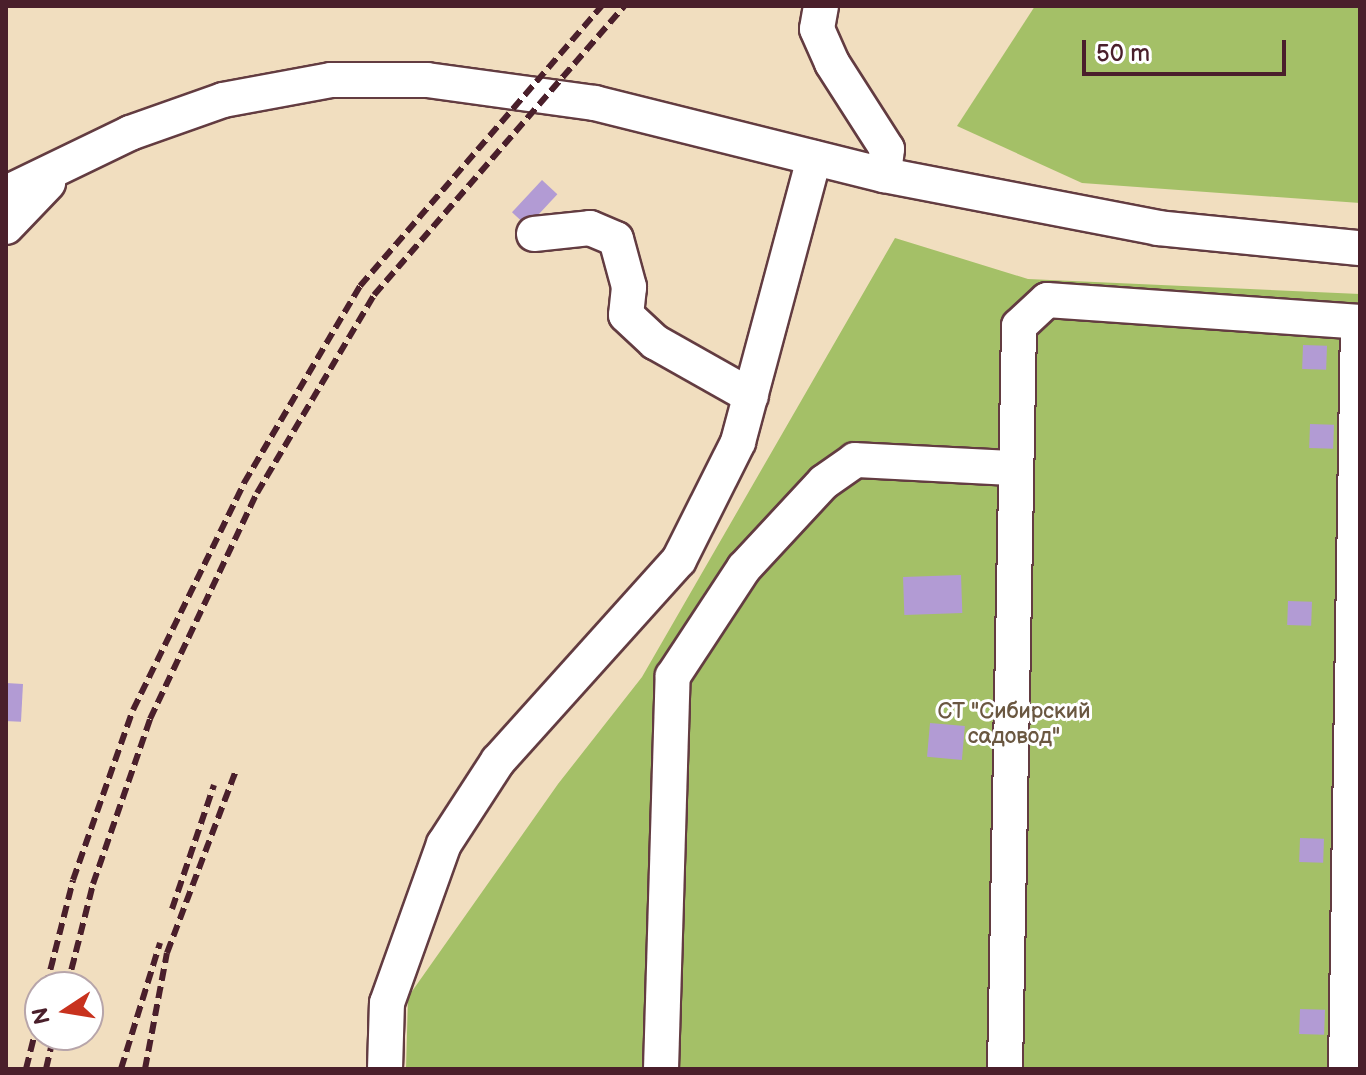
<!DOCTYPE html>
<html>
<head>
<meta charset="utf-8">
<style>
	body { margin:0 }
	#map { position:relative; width:1366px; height:1075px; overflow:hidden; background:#f1debf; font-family:"Balsamiq Sans",sans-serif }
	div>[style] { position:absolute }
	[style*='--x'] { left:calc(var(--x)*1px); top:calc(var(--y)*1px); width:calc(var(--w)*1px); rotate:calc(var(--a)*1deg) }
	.green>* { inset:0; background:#a4c067 }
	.building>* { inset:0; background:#b29bd4; transform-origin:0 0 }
	.roads { filter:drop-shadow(2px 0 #633c41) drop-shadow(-2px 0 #633c41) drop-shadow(0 2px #633c41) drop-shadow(0 -2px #633c41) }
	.minor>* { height:34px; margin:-17px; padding:0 17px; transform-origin:17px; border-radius:17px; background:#fff }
	.rail>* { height:6px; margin-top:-3px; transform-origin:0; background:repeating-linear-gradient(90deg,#4a1f2b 0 12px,transparent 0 18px) }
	span { translate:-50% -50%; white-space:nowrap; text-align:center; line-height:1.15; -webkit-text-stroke:6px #fff; paint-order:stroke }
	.park-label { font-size:22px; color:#6a5740 }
	.frame { position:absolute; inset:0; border:8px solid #4a1f2b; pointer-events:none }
	.north { position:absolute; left:24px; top:971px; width:80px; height:80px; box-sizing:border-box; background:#fff; border:2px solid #b7a5aa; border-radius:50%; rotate:258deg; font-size:22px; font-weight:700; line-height:32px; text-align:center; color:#4a1f2b }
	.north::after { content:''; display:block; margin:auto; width:28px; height:36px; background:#c8321e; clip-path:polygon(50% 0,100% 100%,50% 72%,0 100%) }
	.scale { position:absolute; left:1082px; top:40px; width:204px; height:36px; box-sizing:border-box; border:4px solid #4a1f2b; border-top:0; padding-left:10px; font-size:24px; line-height:28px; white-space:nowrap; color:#4a1f2b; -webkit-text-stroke:6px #fff; paint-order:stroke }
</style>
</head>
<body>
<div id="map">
	<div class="green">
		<i style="clip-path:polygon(1035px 6px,1360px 6px,1360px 203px,1082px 183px,957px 126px)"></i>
		<i style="clip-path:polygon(895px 238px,1028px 279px,1360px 294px,1360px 1069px,406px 1069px,408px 997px,558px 784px,642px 677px)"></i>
	</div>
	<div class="building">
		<i style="left:542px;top:180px;width:21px;height:44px;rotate:43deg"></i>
		<i style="left:1303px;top:345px;width:24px;height:24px;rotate:2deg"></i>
		<i style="left:1310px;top:424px;width:24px;height:24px;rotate:2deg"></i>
		<i style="left:961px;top:575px;width:38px;height:58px;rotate:88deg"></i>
		<i style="left:1288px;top:601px;width:24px;height:24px;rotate:2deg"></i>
		<i style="left:6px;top:683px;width:17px;height:38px;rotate:3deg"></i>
		<i style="left:930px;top:723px;width:35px;height:34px;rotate:5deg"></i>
		<i style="left:1300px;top:838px;width:24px;height:24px;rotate:2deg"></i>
		<i style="left:1300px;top:1009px;width:25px;height:25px;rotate:2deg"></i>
	</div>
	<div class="roads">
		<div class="minor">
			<i style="--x:821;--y:6;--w:23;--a:100"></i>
			<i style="--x:817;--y:29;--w:37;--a:66"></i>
			<i style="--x:832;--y:63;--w:102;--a:57.4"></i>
			<i style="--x:887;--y:149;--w:26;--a:97"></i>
			<i style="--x:6;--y:193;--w:138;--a:-25.8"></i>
			<i style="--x:130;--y:133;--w:99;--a:-19.5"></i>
			<i style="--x:223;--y:100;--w:110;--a:-10.5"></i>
			<i style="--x:331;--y:80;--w:96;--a:0"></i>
			<i style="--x:427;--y:80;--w:170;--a:7.8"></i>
			<i style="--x:595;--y:103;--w:298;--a:14"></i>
			<i style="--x:884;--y:175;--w:279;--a:10.9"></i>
			<i style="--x:1158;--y:228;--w:203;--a:5.7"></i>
			<i style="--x:6;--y:227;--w:61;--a:-46.3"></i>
			<i style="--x:534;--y:234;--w:56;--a:-6.1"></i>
			<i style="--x:590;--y:228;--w:28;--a:23"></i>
			<i style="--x:616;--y:239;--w:50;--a:74.8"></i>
			<i style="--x:629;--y:287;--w:28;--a:96"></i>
			<i style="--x:626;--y:315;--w:40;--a:43"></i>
			<i style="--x:655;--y:342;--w:110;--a:29.4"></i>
			<i style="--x:385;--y:1069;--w:66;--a:-88.3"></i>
			<i style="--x:387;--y:1003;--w:169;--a:-70.3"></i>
			<i style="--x:444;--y:844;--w:99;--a:-57"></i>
			<i style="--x:498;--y:761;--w:270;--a:-48"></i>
			<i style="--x:679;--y:560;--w:132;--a:-63.4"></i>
			<i style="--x:738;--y:442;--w:294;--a:-75"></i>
			<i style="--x:661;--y:1069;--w:393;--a:-88.3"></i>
			<i style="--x:673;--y:676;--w:129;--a:-56.7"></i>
			<i style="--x:744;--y:568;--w:117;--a:-47.1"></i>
			<i style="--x:824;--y:482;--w:38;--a:-35"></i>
			<i style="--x:855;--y:460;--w:159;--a:2.9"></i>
			<i style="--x:1005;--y:1069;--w:743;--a:-88.92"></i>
			<i style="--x:1019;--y:326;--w:38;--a:-43"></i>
			<i style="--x:1047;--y:300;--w:314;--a:4"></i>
			<i style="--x:1346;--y:1069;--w:747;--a:-89.08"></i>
		</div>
	</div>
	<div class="rail">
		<i style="--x:172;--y:909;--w:131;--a:-71.3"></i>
		<i style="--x:46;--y:987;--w:110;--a:-75.8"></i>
		<i style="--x:73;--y:880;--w:180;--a:-70.6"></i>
		<i style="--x:133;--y:710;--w:253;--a:-63.9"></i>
		<i style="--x:244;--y:483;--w:229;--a:-59.5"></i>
		<i style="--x:360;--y:286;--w:370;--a:-49.2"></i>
		<i style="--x:67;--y:987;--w:106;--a:-75.8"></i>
		<i style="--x:93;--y:884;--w:175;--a:-70.9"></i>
		<i style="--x:150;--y:719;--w:250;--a:-64.7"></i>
		<i style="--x:257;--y:493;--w:230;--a:-59.4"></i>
		<i style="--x:374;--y:295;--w:382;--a:-49.1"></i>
		<i style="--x:26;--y:1069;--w:58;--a:-76"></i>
		<i style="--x:46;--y:1069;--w:35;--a:-77"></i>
		<i style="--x:121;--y:1069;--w:132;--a:-72.8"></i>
		<i style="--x:145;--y:1069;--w:118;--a:-79.3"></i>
		<i style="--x:167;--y:953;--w:196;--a:-69.3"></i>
	</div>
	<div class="park-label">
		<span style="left:1014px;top:724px">СТ "Сибирский<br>садовод"</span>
	</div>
	<div class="frame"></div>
	<div class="north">N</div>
	<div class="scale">50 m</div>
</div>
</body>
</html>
